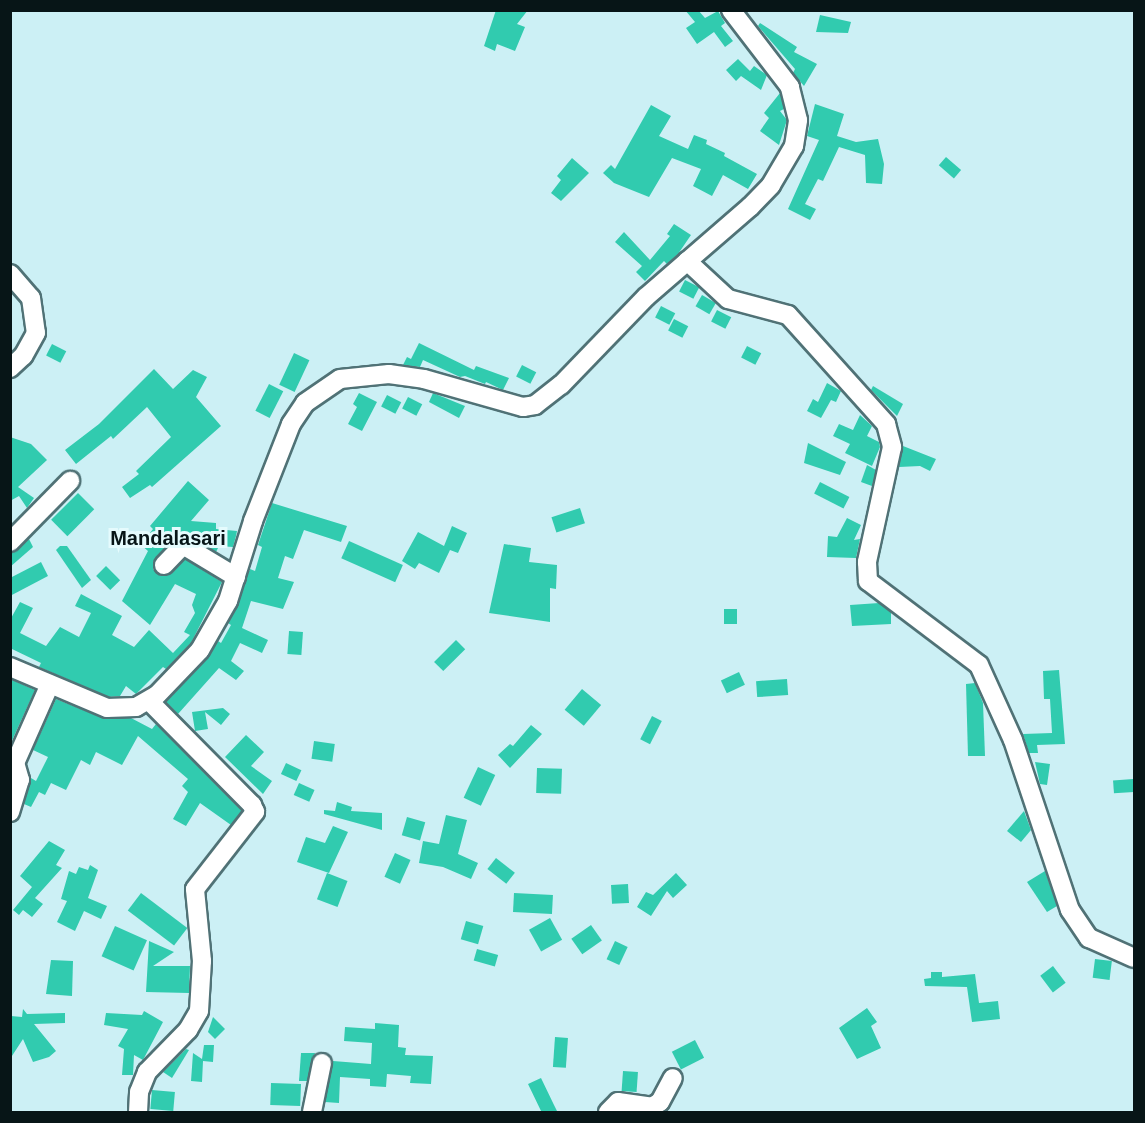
<!DOCTYPE html>
<html>
<head>
<meta charset="utf-8">
<style>
	body { margin:0 }
	#map { position:relative; width:1145px; height:1123px; overflow:hidden; background:#ccf0f5; font-family:Arial,sans-serif }
	div>[style] { position:absolute }
	[style*='--x'] { left:calc(var(--x)*1px); top:calc(var(--y)*1px); width:calc(var(--w)*1px); rotate:calc(var(--a)*1deg) }
	.building>* { inset:0; background:#31cbaf; transform-origin:0 0 }
	.roads { filter:drop-shadow(2px 0 #507276) drop-shadow(-2px 0 #507276) drop-shadow(0 2px #507276) drop-shadow(0 -2px #507276) }
	.minor>* { height:18px; margin:-9px; padding:0 9px; transform-origin:9px; border-radius:9px; background:#fff }
	span { translate:-50% -50%; white-space:nowrap; text-align:center; line-height:1.15; -webkit-text-stroke:6px #e5fbfd; paint-order:stroke }
	.quarter-label { font-size:20px; color:#071517; font-weight:700 }
	.frame { position:absolute; inset:0; border:12px solid #071517; pointer-events:none }
</style>
</head>
<body>
<div id="map">
	<div class="building">
		<i style="clip-path:polygon(496px 10px,528px 10px,517px 24px,525px 27px,515px 51px,497px 44px,495px 51px,484px 46px)"></i>
		<i style="clip-path:polygon(685px 10px,698px 10px,705px 18px,718px 11px,725px 23px,721px 26px,733px 41px,725px 47px,714px 32px,697px 44px,686px 28px,695px 22px)"></i>
		<i style="clip-path:polygon(820px 15px,851px 22px,848px 33px,816px 32px)"></i>
		<i style="clip-path:polygon(760px 23px,797px 47px,794px 52px,817px 64px,804px 86px,793px 73px,795px 69px,758px 26px)"></i>
		<i style="clip-path:polygon(738px 59px,750px 71px,754px 66px,767px 75px,761px 90px,741px 76px,736px 81px,726px 70px)"></i>
		<i style="clip-path:polygon(780px 93px,784px 109px,780px 111px,787px 120px,779px 145px,760px 131px,769px 118px,764px 113px)"></i>
		<i style="clip-path:polygon(815px 104px,844px 114px,837px 136px,856px 142px,878px 139px,884px 164px,882px 184px,866px 183px,865px 155px,839px 147px,823px 181px,818px 179px,805px 204px,816px 209px,810px 220px,788px 209px,819px 140px,807px 136px)"></i>
		<i style="clip-path:polygon(651px 105px,671px 116px,659px 136px,688px 149px,694px 135px,707px 140px,706px 144px,725px 153px,724px 156px,757px 174px,748px 189px,723px 175px,712px 196px,693px 186px,701px 169px,672px 158px,649px 197px,614px 183px,603px 173px,611px 165px,615px 169px)"></i>
		<i style="left:946px;top:157px;width:20px;height:11px;rotate:41deg"></i>
		<i style="clip-path:polygon(572px 158px,589px 173px,561px 201px,551px 193px,561px 180px,557px 176px)"></i>
		<i style="clip-path:polygon(674px 224px,691px 235px,678px 254px,667px 264px,664px 261px,645px 281px,636px 272px,642px 266px,615px 242px,624px 232px,650px 260px,670px 236px,667px 234px)"></i>
		<i style="left:685px;top:280px;width:16px;height:13px;rotate:27deg"></i>
		<i style="left:702px;top:295px;width:16px;height:13px;rotate:30deg"></i>
		<i style="left:661px;top:306px;width:16px;height:13px;rotate:27deg"></i>
		<i style="left:717px;top:310px;width:16px;height:13px;rotate:27deg"></i>
		<i style="left:674px;top:319px;width:16px;height:13px;rotate:27deg"></i>
		<i style="clip-path:polygon(419px 343px,474px 370px,476px 366px,509px 378px,503px 390px,486px 382px,485px 384px,465px 376px,460px 377px,423px 360px,420px 367px,403px 365px,407px 357px,411px 359px)"></i>
		<i style="left:52px;top:344px;width:16px;height:13px;rotate:27deg"></i>
		<i style="left:747px;top:346px;width:16px;height:13px;rotate:27deg"></i>
		<i style="left:294px;top:353px;width:17px;height:35px;rotate:25deg"></i>
		<i style="left:522px;top:365px;width:16px;height:13px;rotate:27deg"></i>
		<i style="clip-path:polygon(154px 369px,173px 389px,193px 370px,207px 377px,196px 397px,221px 426px,152px 487px,150px 485px,130px 498px,122px 487px,139px 474px,136px 471px,171px 437px,147px 407px,113px 439px,111px 436px,76px 464px,65px 450px,99px 424px)"></i>
		<i style="clip-path:polygon(827px 383px,841px 391px,836px 402px,831px 400px,821px 418px,807px 411px,813px 399px,818px 402px)"></i>
		<i style="left:269px;top:384px;width:16px;height:30px;rotate:27deg"></i>
		<i style="clip-path:polygon(873px 386px,903px 404px,897px 416px,871px 390px)"></i>
		<i style="clip-path:polygon(359px 393px,377px 402px,362px 431px,348px 424px,357px 407px,353px 404px)"></i>
		<i style="clip-path:polygon(433px 393px,465px 406px,459px 418px,429px 402px)"></i>
		<i style="left:387px;top:395px;width:16px;height:13px;rotate:27deg"></i>
		<i style="left:408px;top:397px;width:16px;height:13px;rotate:27deg"></i>
		<i style="clip-path:polygon(860px 415px,872px 426px,867px 436px,879px 442px,880px 447px,872px 466px,845px 453px,850px 444px,833px 436px,839px 424px,853px 430px)"></i>
		<i style="clip-path:polygon(10px 437px,31px 444px,47px 460px,18px 487px,34px 498px,27px 508px,19px 496px,10px 501px)"></i>
		<i style="clip-path:polygon(808px 443px,846px 462px,840px 475px,804px 463px)"></i>
		<i style="clip-path:polygon(903px 446px,936px 459px,930px 471px,920px 466px,899px 467px)"></i>
		<i style="clip-path:polygon(867px 465px,876px 470px,872px 486px,861px 482px)"></i>
		<i style="clip-path:polygon(188px 481px,209px 500px,191px 521px,216px 523px,216px 529px,237px 531px,236px 536px,233px 547px,219px 546px,216px 552px,189px 535px,180px 534px,153px 562px,153px 569px,161px 576px,172px 573px,185px 559px,222px 582px,191px 643px,166px 669px,163px 667px,136px 694px,126px 686px,120px 696px,109px 697px,39px 667px,41px 663px,12px 649px,10px 652px,10px 620px,20px 602px,33px 608px,20px 633px,46px 646px,60px 627px,79px 637px,91px 613px,75px 606px,81px 594px,122px 616px,112px 635px,134px 647px,149px 630px,173px 653px,190px 635px,184px 632px,195px 613px,192px 605px,196px 594px,175px 584px,150px 625px,122px 601px,148px 551px,141px 545px,153px 529px,150px 526px)"></i>
		<i style="left:820px;top:482px;width:33px;height:13px;rotate:27deg"></i>
		<i style="left:78px;top:493px;width:23px;height:38px;rotate:45deg"></i>
		<i style="clip-path:polygon(272px 503px,347px 526px,341px 542px,304px 530px,293px 559px,285px 556px,278px 578px,294px 582px,283px 609px,251px 601px,242px 628px,268px 640px,262px 653px,240px 643px,231px 661px,244px 671px,236px 680px,219px 668px,178px 714px,166px 702px,208px 658px,218px 641px,221px 643px,231px 625px,228px 623px,250px 569px,255px 571px,262px 547px,258px 545px)"></i>
		<i style="left:580px;top:508px;width:16px;height:30px;rotate:72deg"></i>
		<i style="clip-path:polygon(847px 518px,861px 525px,854px 540px,860px 539px,856px 558px,827px 557px,828px 536px,837px 537px)"></i>
		<i style="clip-path:polygon(452px 526px,467px 533px,458px 553px,450px 550px,439px 573px,419px 563px,415px 569px,402px 561px,418px 532px,444px 546px)"></i>
		<i style="clip-path:polygon(29px 539px,33px 547px,10px 567px,10px 553px)"></i>
		<i style="left:349px;top:541px;width:59px;height:19px;rotate:24deg"></i>
		<i style="clip-path:polygon(504px 544px,531px 548px,529px 562px,557px 565px,556px 589px,550px 588px,550px 622px,489px 613px)"></i>
		<i style="clip-path:polygon(60px 546px,67px 546px,91px 580px,82px 588px,56px 550px)"></i>
		<i style="clip-path:polygon(41px 562px,48px 576px,10px 596px,10px 578px)"></i>
		<i style="left:106px;top:566px;width:20px;height:14px;rotate:45deg"></i>
		<i style="clip-path:polygon(879px 603px,891px 612px,891px 624px,852px 626px,850px 605px)"></i>
		<i style="left:724px;top:609px;width:13px;height:15px"></i>
		<i style="left:289px;top:631px;width:14px;height:23px;rotate:4deg"></i>
		<i style="left:456px;top:640px;width:13px;height:31px;rotate:45deg"></i>
		<i style="clip-path:polygon(1059px 670px,1065px 744px,1037px 745px,1038px 753px,1029px 753px,1023px 734px,1052px 733px,1050px 699px,1044px 699px,1043px 671px)"></i>
		<i style="left:739px;top:672px;width:14px;height:20px;rotate:65deg"></i>
		<i style="clip-path:polygon(10px 679px,35px 690px,10px 745px)"></i>
		<i style="left:787px;top:679px;width:16px;height:31px;rotate:86deg"></i>
		<i style="clip-path:polygon(975px 683px,983px 703px,985px 756px,968px 756px,966px 684px)"></i>
		<i style="left:582px;top:689px;width:25px;height:27px;rotate:40deg"></i>
		<i style="clip-path:polygon(56px 699px,103px 718px,131px 718px,152px 729px,156px 724px,242px 811px,231px 825px,200px 803px,186px 826px,173px 819px,188px 792px,182px 786px,188px 779px,138px 736px,122px 765px,96px 752px,90px 765px,81px 760px,66px 790px,51px 783px,45px 795px,39px 792px,31px 807px,24px 804px,31px 778px,36px 781px,48px 757px,33px 750px)"></i>
		<i style="clip-path:polygon(223px 708px,230px 714px,221px 725px,205px 712px,208px 729px,195px 731px,192px 712px)"></i>
		<i style="left:652px;top:716px;width:11px;height:26px;rotate:27deg"></i>
		<i style="clip-path:polygon(531px 725px,542px 734px,510px 768px,498px 755px,510px 744px,513px 746px)"></i>
		<i style="clip-path:polygon(246px 735px,264px 752px,251px 766px,272px 781px,263px 794px,225px 757px)"></i>
		<i style="left:314px;top:741px;width:21px;height:18px;rotate:8deg"></i>
		<i style="clip-path:polygon(1035px 762px,1050px 764px,1047px 785px,1040px 784px)"></i>
		<i style="left:286px;top:763px;width:17px;height:12px;rotate:25deg"></i>
		<i style="left:478px;top:767px;width:19px;height:34px;rotate:25deg"></i>
		<i style="left:537px;top:768px;width:25px;height:25px;rotate:2deg"></i>
		<i style="left:1133px;top:779px;width:13px;height:20px;rotate:86deg"></i>
		<i style="left:299px;top:783px;width:17px;height:13px;rotate:24deg"></i>
		<i style="clip-path:polygon(337px 802px,352px 807px,351px 811px,382px 813px,382px 830px,324px 814px,324px 810px,335px 811px)"></i>
		<i style="clip-path:polygon(1024px 811px,1031px 830px,1021px 842px,1007px 831px)"></i>
		<i style="clip-path:polygon(446px 815px,467px 820px,458px 854px,478px 863px,471px 879px,443px 867px,419px 863px,423px 841px,439px 844px)"></i>
		<i style="left:407px;top:817px;width:19px;height:19px;rotate:16deg"></i>
		<i style="clip-path:polygon(333px 826px,348px 832px,329px 873px,297px 862px,306px 837px,325px 843px)"></i>
		<i style="clip-path:polygon(49px 841px,65px 850px,56px 865px,62px 868px,35px 898px,43px 904px,32px 917px,23px 910px,19px 915px,13px 910px,32px 887px,20px 876px)"></i>
		<i style="left:395px;top:853px;width:17px;height:26px;rotate:24deg"></i>
		<i style="left:496px;top:858px;width:24px;height:14px;rotate:38deg"></i>
		<i style="clip-path:polygon(90px 865px,98px 870px,88px 898px,107px 906px,101px 919px,84px 911px,75px 931px,57px 922px,67px 901px,61px 899px,69px 871px,76px 874px,79px 867px,88px 870px)"></i>
		<i style="clip-path:polygon(1045px 871px,1057px 906px,1047px 912px,1027px 882px)"></i>
		<i style="left:327px;top:873px;width:22px;height:28px;rotate:21deg"></i>
		<i style="clip-path:polygon(676px 873px,687px 885px,673px 898px,667px 891px,651px 916px,637px 907px,646px 892px,653px 895px)"></i>
		<i style="left:628px;top:884px;width:19px;height:17px;rotate:87deg"></i>
		<i style="left:141px;top:893px;width:58px;height:22px;rotate:37deg"></i>
		<i style="left:514px;top:893px;width:39px;height:19px;rotate:3deg"></i>
		<i style="left:550px;top:918px;width:25px;height:24px;rotate:61deg"></i>
		<i style="left:466px;top:921px;width:18px;height:19px;rotate:16deg"></i>
		<i style="left:591px;top:925px;width:19px;height:24px;rotate:55deg"></i>
		<i style="left:115px;top:926px;width:35px;height:33px;rotate:24deg"></i>
		<i style="clip-path:polygon(149px 941px,174px 952px,153px 966px,190px 966px,189px 993px,146px 992px)"></i>
		<i style="left:615px;top:941px;width:14px;height:20px;rotate:25deg"></i>
		<i style="left:477px;top:949px;width:22px;height:12px;rotate:16deg"></i>
		<i style="left:1095px;top:959px;width:17px;height:19px;rotate:7deg"></i>
		<i style="clip-path:polygon(51px 960px,73px 961px,72px 996px,46px 994px)"></i>
		<i style="left:1053px;top:966px;width:21px;height:16px;rotate:53deg"></i>
		<i style="clip-path:polygon(931px 972px,942px 972px,942px 977px,975px 974px,979px 1003px,998px 1001px,1000px 1019px,972px 1022px,967px 987px,925px 986px,924px 979px,931px 978px)"></i>
		<i style="clip-path:polygon(867px 1008px,877px 1022px,871px 1026px,881px 1048px,857px 1059px,839px 1028px)"></i>
		<i style="clip-path:polygon(23px 1009px,27px 1014px,65px 1013px,65px 1023px,34px 1024px,56px 1051px,49px 1057px,33px 1062px,23px 1039px,10px 1059px,11px 1016px,22px 1017px)"></i>
		<i style="clip-path:polygon(144px 1011px,163px 1022px,143px 1060px,134px 1055px,133px 1075px,122px 1075px,124px 1049px,118px 1046px,128px 1029px,104px 1025px,106px 1013px,142px 1015px)"></i>
		<i style="clip-path:polygon(213px 1017px,225px 1029px,215px 1039px,208px 1032px)"></i>
		<i style="clip-path:polygon(375px 1023px,399px 1025px,398px 1047px,406px 1048px,405px 1055px,433px 1056px,431px 1084px,410px 1083px,411px 1076px,387px 1074px,386px 1087px,370px 1086px,370px 1079px,340px 1077px,339px 1103px,325px 1102px,333px 1061px,371px 1064px,372px 1043px,344px 1041px,345px 1027px,375px 1029px)"></i>
		<i style="left:555px;top:1037px;width:13px;height:30px;rotate:4deg"></i>
		<i style="left:695px;top:1040px;width:20px;height:26px;rotate:63deg"></i>
		<i style="clip-path:polygon(204px 1045px,214px 1045px,213px 1062px,203px 1061px,202px 1082px,191px 1081px,193px 1053px,202px 1059px)"></i>
		<i style="clip-path:polygon(186px 1049px,189px 1050px,172px 1078px,163px 1072px)"></i>
		<i style="clip-path:polygon(301px 1053px,315px 1053px,307px 1081px,299px 1081px)"></i>
		<i style="left:623px;top:1071px;width:15px;height:20px;rotate:4deg"></i>
		<i style="clip-path:polygon(541px 1078px,554px 1105px,558px 1113px,542px 1113px,528px 1084px)"></i>
		<i style="left:271px;top:1083px;width:30px;height:22px;rotate:2deg"></i>
		<i style="left:152px;top:1090px;width:23px;height:19px;rotate:5deg"></i>
	</div>
	<div class="roads">
		<div class="minor">
			<i style="--x:687;--y:261;--w:56;--a:42.8"></i>
			<i style="--x:728;--y:299;--w:62;--a:14.9"></i>
			<i style="--x:788;--y:315;--w:147;--a:48"></i>
			<i style="--x:886;--y:424;--w:24;--a:75"></i>
			<i style="--x:892;--y:447;--w:118;--a:102.3"></i>
			<i style="--x:867;--y:562;--w:19;--a:87"></i>
			<i style="--x:868;--y:581;--w:139;--a:37.1"></i>
			<i style="--x:979;--y:665;--w:82;--a:65.6"></i>
			<i style="--x:1013;--y:740;--w:179;--a:71.5"></i>
			<i style="--x:1070;--y:910;--w:34;--a:56"></i>
			<i style="--x:1089;--y:938;--w:49;--a:24"></i>
			<i style="--x:10;--y:274;--w:32;--a:49"></i>
			<i style="--x:31;--y:298;--w:35;--a:82"></i>
			<i style="--x:36;--y:333;--w:26;--a:119"></i>
			<i style="--x:23;--y:356;--w:18;--a:137"></i>
			<i style="--x:10;--y:542;--w:86;--a:-45.5"></i>
			<i style="--x:164;--y:565;--w:28;--a:-46"></i>
			<i style="--x:183;--y:545;--w:62;--a:31.1"></i>
			<i style="--x:10;--y:667;--w:105;--a:22.9"></i>
			<i style="--x:107;--y:708;--w:29;--a:-2"></i>
			<i style="--x:136;--y:707;--w:24;--a:-30"></i>
			<i style="--x:157;--y:695;--w:62;--a:-46.3"></i>
			<i style="--x:200;--y:650;--w:56;--a:-60.3"></i>
			<i style="--x:228;--y:601;--w:84;--a:-72.6"></i>
			<i style="--x:253;--y:521;--w:104;--a:-68.6"></i>
			<i style="--x:291;--y:424;--w:25;--a:-56"></i>
			<i style="--x:305;--y:403;--w:42;--a:-34.4"></i>
			<i style="--x:340;--y:379;--w:49;--a:-5.8"></i>
			<i style="--x:389;--y:374;--w:35;--a:8"></i>
			<i style="--x:424;--y:379;--w:103;--a:15.8"></i>
			<i style="--x:523;--y:407;--w:12;--a:-9"></i>
			<i style="--x:535;--y:405;--w:33;--a:-38"></i>
			<i style="--x:561;--y:385;--w:122;--a:-46"></i>
			<i style="--x:646;--y:297;--w:138;--a:-40.9"></i>
			<i style="--x:750;--y:207;--w:30;--a:-46"></i>
			<i style="--x:771;--y:185;--w:45;--a:-59.5"></i>
			<i style="--x:794;--y:146;--w:26;--a:-81"></i>
			<i style="--x:798;--y:120;--w:34;--a:-104"></i>
			<i style="--x:790;--y:87;--w:97;--a:-127.5"></i>
			<i style="--x:10;--y:812;--w:34;--a:-73"></i>
			<i style="--x:20;--y:780;--w:18;--a:-106"></i>
			<i style="--x:15;--y:763;--w:86;--a:-66.1"></i>
			<i style="--x:138;--y:1112;--w:20;--a:-87"></i>
			<i style="--x:139;--y:1092;--w:22;--a:-68"></i>
			<i style="--x:147;--y:1072;--w:59;--a:-45.7"></i>
			<i style="--x:188;--y:1030;--w:22;--a:-60"></i>
			<i style="--x:199;--y:1011;--w:50;--a:-86.6"></i>
			<i style="--x:202;--y:961;--w:72;--a:-95.6"></i>
			<i style="--x:195;--y:889;--w:98;--a:-52.1"></i>
			<i style="--x:255;--y:812;--w:8;--a:-113"></i>
			<i style="--x:252;--y:805;--w:146;--a:-134.7"></i>
			<i style="--x:312;--y:1112;--w:50;--a:-78.5"></i>
			<i style="--x:608;--y:1112;--w:14;--a:-45"></i>
			<i style="--x:618;--y:1102;--w:34;--a:8"></i>
			<i style="--x:652;--y:1107;--w:9;--a:-32"></i>
			<i style="--x:660;--y:1102;--w:27;--a:-62"></i>
		</div>
	</div>
	<div class="quarter-label">
		<span style="left:168px;top:538px">Mandalasari</span>
	</div>
	<div class="frame"></div>
</div>
</body>
</html>
